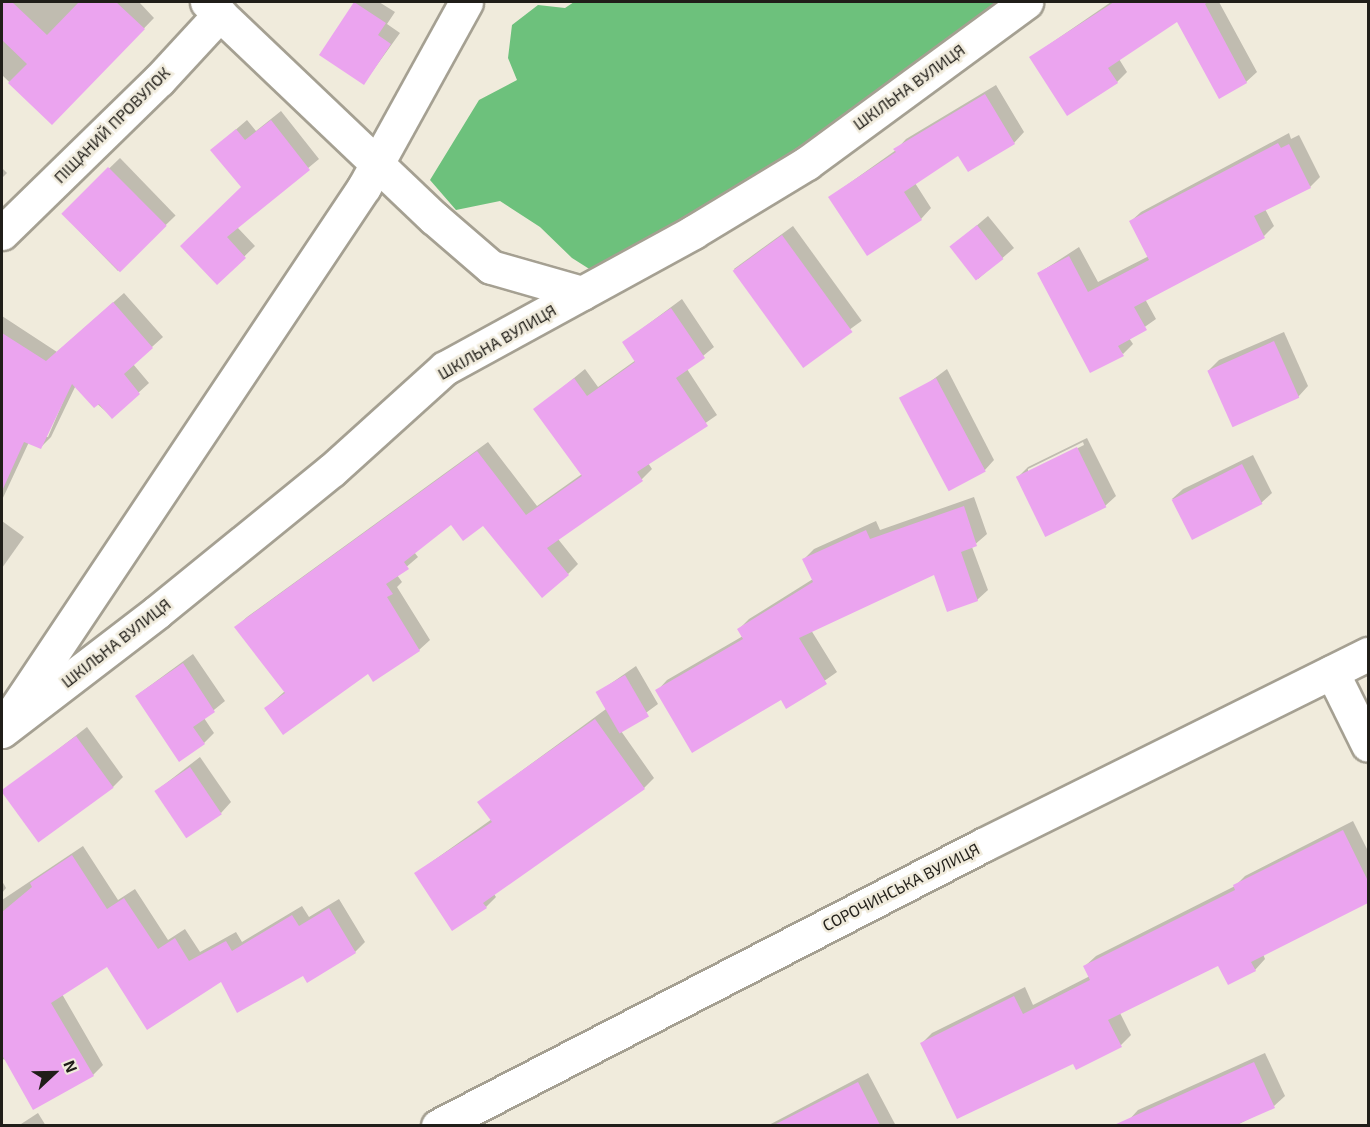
<!DOCTYPE html>
<html>
<head>
<meta charset="utf-8">
<style>
	body { margin:0 }
	#map { position:relative; width:1370px; height:1127px; overflow:hidden; background:#f0ebdc; font-family:"Exo 2",sans-serif }
	div>[style] { position:absolute }
	[style*='--x'] { left:calc(var(--x)*1px); top:calc(var(--y)*1px); width:calc(var(--w)*1px); rotate:calc(var(--a)*1deg) }
	.forest>* { inset:0; background:#6dc17c }
	.shadow>* { inset:0; background:#0003; transform-origin:0 0 }
	.building>* { inset:0; background:#eba4ef; transform-origin:0 0 }
	.roads { filter:drop-shadow(2px 0 #a5a092) drop-shadow(-2px 0 #a5a092) drop-shadow(0 2px #a5a092) drop-shadow(0 -2px #a5a092) }
	.street>* { height:33px; margin:-16.5px; padding:0 16.5px; transform-origin:16.5px; border-radius:16.5px; background:#fff }
	.secondary>* { height:33px; margin:-16.5px; padding:0 16.5px; transform-origin:16.5px; border-radius:16.5px; background:#fff }
	span { translate:-50% -50%; white-space:nowrap; text-align:center; line-height:1.15; -webkit-text-stroke:5px #f0ebdc; paint-order:stroke }
	.street-label { font-size:16px; color:#201e19 }
	.frame { position:absolute; inset:0; border:3px solid #201e19; pointer-events:none }
	.north { position:absolute; left:24px; top:1043px; width:60px; height:60px; -webkit-text-stroke:4px #f0ebdc; paint-order:stroke; rotate:68deg; font-size:16px; font-weight:700; line-height:24px; text-align:center; color:#201e19 }
	.north::after { content:''; display:block; margin:auto; width:21px; height:27px; background:#201e19; clip-path:polygon(50% 0,100% 100%,50% 72%,0 100%) }
</style>
</head>
<body>
<div id="map">
	<div class="forest">
		<i style="clip-path:polygon(574px 2px,1001px 2px,805px 150px,719px 197px,602px 277px,572px 258px,540px 227px,500px 201px,456px 210px,430px 180px,479px 100px,517px 80px,508px 58px,512px 25px,538px 5px,565px 8px)"></i>
	</div>
	<div class="shadow">
		<i style="clip-path:polygon(2px 2px,139px 2px,154px 18px,52px 123px,2px 75px)"></i>
		<i style="clip-path:polygon(356px 2px,379px 2px,395px 12px,387px 24px,400px 33px,364px 83px,321px 55px)"></i>
		<i style="clip-path:polygon(1111px 2px,1219px 2px,1257px 72px,1246px 82px,1178px 20px,1119px 59px,1127px 72px,1117px 82px,1031px 57px)"></i>
		<i style="clip-path:polygon(996px 85px,1024px 132px,1014px 143px,958px 154px,915px 183px,931px 208px,921px 219px,830px 197px,896px 150px,906px 139px)"></i>
		<i style="clip-path:polygon(281px 111px,319px 159px,237px 227px,255px 246px,217px 283px,182px 246px,243px 187px,212px 150px,247px 120px,256px 131px)"></i>
		<i style="clip-path:polygon(1289px 133px,1291px 139px,1299px 135px,1320px 177px,1310px 187px,1265px 209px,1274px 226px,1264px 236px,1145px 299px,1156px 319px,1129px 338px,1133px 344px,1123px 354px,1039px 273px,1079px 247px,1098px 282px,1149px 256px,1130px 222px,1141px 212px)"></i>
		<i style="left:120px;top:158px;width:80px;height:80px;rotate:46deg"></i>
		<i style="clip-path:polygon(2px 168px,7px 173px,2px 178px)"></i>
		<i style="clip-path:polygon(988px 216px,1014px 248px,978px 279px,962px 238px)"></i>
		<i style="left:793px;top:226px;width:117px;height:73px;rotate:54deg"></i>
		<i style="clip-path:polygon(evenodd,124px 293px,163px 337px,133px 364px,149px 383px,112px 417px,76px 385px,51px 437px,40px 448px,29px 442px,2px 500px,2px 316px,57px 352px,124px 293px,74px 376px,48px 437px,45px 437px,74px 376px)"></i>
		<i style="clip-path:polygon(682px 299px,714px 347px,687px 369px,717px 415px,648px 463px,652px 469px,642px 479px,558px 539px,578px 564px,568px 574px,484px 524px,451px 523px,414px 552px,418px 557px,397px 575px,402px 582px,397px 587px,430px 640px,419px 650px,266px 708px,285px 691px,236px 627px,247px 617px,488px 442px,537px 506px,582px 474px,535px 410px,585px 369px,598px 387px,636px 360px,624px 342px)"></i>
		<i style="clip-path:polygon(1284px 332px,1308px 386px,1298px 397px,1208px 371px,1219px 360px)"></i>
		<i style="clip-path:polygon(947px 369px,994px 460px,984px 471px,903px 402px)"></i>
		<i style="clip-path:polygon(evenodd,1087px 438px,1116px 496px,1105px 506px,1018px 477px,1028px 467px,1087px 438px,1083px 442px,1084px 445px,1028px 473px,1028px 469px,1083px 442px)"></i>
		<i style="clip-path:polygon(1253px 455px,1272px 493px,1261px 503px,1172px 499px,1183px 489px)"></i>
		<i style="clip-path:polygon(974px 497px,987px 534px,972px 547px,988px 590px,977px 600px,935px 573px,811px 630px,837px 672px,787px 707px,781px 698px,657px 691px,667px 680px,743px 636px,739px 629px,749px 619px,813px 579px,804px 559px,814px 549px,876px 521px,880px 530px)"></i>
		<i style="clip-path:polygon(2px 521px,24px 537px,2px 568px)"></i>
		<i style="clip-path:polygon(193px 654px,225px 701px,204px 718px,214px 733px,204px 743px,136px 696px)"></i>
		<i style="clip-path:polygon(636px 666px,658px 704px,621px 731px,654px 778px,644px 788px,494px 894px,496px 897px,486px 907px,416px 873px,492px 819px,479px 802px,606px 709px,597px 693px)"></i>
		<i style="clip-path:polygon(87px 727px,123px 777px,113px 787px,3px 792px)"></i>
		<i style="clip-path:polygon(200px 757px,231px 802px,221px 813px,156px 791px)"></i>
		<i style="clip-path:polygon(1353px 821px,1368px 851px,1368px 901px,1263px 954px,1265px 959px,1255px 970px,1219px 964px,1120px 1013px,1131px 1035px,1121px 1045px,1074px 1062px,922px 1043px,932px 1033px,1025px 987px,1033px 1005px,1090px 976px,1085px 966px,1096px 956px,1235px 886px,1245px 876px)"></i>
		<i style="clip-path:polygon(83px 846px,118px 900px,135px 889px,168px 940px,185px 929px,200px 952px,236px 932px,242px 942px,302px 906px,309px 917px,339px 899px,365px 942px,355px 952px,304px 974px,221px 980px,108px 964px,62px 994px,103px 1065px,93px 1075px,2px 1059px,2px 990px,35px 962px,2px 921px,2px 900px)"></i>
		<i style="clip-path:polygon(2px 881px,6px 888px,2px 893px)"></i>
		<i style="clip-path:polygon(1265px 1053px,1285px 1096px,1274px 1106px,1235px 1126px,1130px 1126px,1128px 1121px,1138px 1110px)"></i>
		<i style="clip-path:polygon(868px 1073px,896px 1126px,767px 1126px)"></i>
		<i style="clip-path:polygon(38px 1113px,46px 1126px,18px 1126px)"></i>
	</div>
	<div class="building">
		<i style="clip-path:polygon(2px 2px,12px 2px,47px 35px,79px 2px,116px 2px,145px 29px,52px 125px,8px 83px,27px 64px,2px 40px)"></i>
		<i style="clip-path:polygon(354px 2px,386px 23px,378px 35px,391px 44px,364px 85px,319px 55px)"></i>
		<i style="clip-path:polygon(1114px 2px,1208px 2px,1205px 4px,1247px 83px,1219px 99px,1177px 22px,1108px 68px,1118px 83px,1067px 116px,1029px 57px)"></i>
		<i style="clip-path:polygon(985px 94px,1015px 144px,968px 172px,958px 156px,904px 192px,922px 220px,867px 256px,828px 197px,896px 152px,893px 149px)"></i>
		<i style="clip-path:polygon(271px 120px,310px 170px,227px 237px,246px 258px,217px 285px,180px 246px,241px 187px,210px 150px,236px 129px,245px 140px)"></i>
		<i style="clip-path:polygon(1278px 143px,1281px 148px,1289px 144px,1311px 188px,1254px 216px,1265px 238px,1134px 307px,1147px 330px,1118px 346px,1124px 356px,1090px 373px,1037px 273px,1069px 256px,1088px 292px,1149px 260px,1129px 221px)"></i>
		<i style="left:108px;top:167px;width:83px;height:66px;rotate:45deg"></i>
		<i style="left:977px;top:225px;width:43px;height:35px;rotate:52deg"></i>
		<i style="left:782px;top:235px;width:120px;height:61px;rotate:54deg"></i>
		<i style="clip-path:polygon(113px 302px,153px 348px,124px 374px,140px 394px,112px 419px,99px 404px,94px 408px,72px 384px,41px 449px,24px 442px,2px 491px,2px 333px,46px 361px)"></i>
		<i style="clip-path:polygon(671px 308px,705px 358px,676px 378px,708px 426px,637px 472px,643px 481px,547px 548px,569px 575px,542px 598px,483px 526px,463px 541px,451px 525px,404px 562px,409px 569px,386px 584px,393px 594px,387px 597px,420px 651px,373px 682px,368px 674px,283px 735px,264px 708px,285px 693px,234px 627px,477px 451px,526px 515px,582px 476px,533px 409px,574px 378px,587px 396px,635px 362px,622px 342px)"></i>
		<i style="left:1274px;top:341px;width:62px;height:73px;rotate:66deg"></i>
		<i style="left:936px;top:378px;width:106px;height:42px;rotate:62deg"></i>
		<i style="left:1077px;top:447px;width:67px;height:68px;rotate:64deg"></i>
		<i style="left:1242px;top:464px;width:45px;height:79px;rotate:63deg"></i>
		<i style="clip-path:polygon(964px 506px,977px 546px,961px 552px,978px 601px,947px 612px,934px 575px,799px 638px,827px 684px,786px 709px,781px 700px,692px 753px,655px 690px,743px 639px,737px 629px,813px 582px,802px 559px,866px 530px,870px 539px)"></i>
		<i style="clip-path:polygon(183px 663px,215px 712px,193px 727px,205px 744px,179px 762px,135px 696px)"></i>
		<i style="left:625px;top:675px;width:48px;height:34px;rotate:60deg"></i>
		<i style="clip-path:polygon(595px 719px,645px 789px,483px 903px,487px 908px,452px 931px,414px 873px,492px 822px,477px 802px)"></i>
		<i style="left:76px;top:736px;width:64px;height:93px;rotate:54deg"></i>
		<i style="left:190px;top:767px;width:57px;height:43px;rotate:56deg"></i>
		<i style="clip-path:polygon(1343px 830px,1368px 881px,1368px 903px,1251px 962px,1256px 971px,1228px 985px,1218px 966px,1108px 1020px,1122px 1047px,1076px 1070px,1073px 1064px,957px 1119px,920px 1043px,1014px 996px,1023px 1014px,1090px 980px,1083px 966px,1235px 890px,1233px 885px)"></i>
		<i style="clip-path:polygon(72px 855px,107px 909px,124px 898px,158px 949px,175px 938px,189px 961px,226px 941px,232px 951px,292px 915px,299px 926px,329px 908px,356px 953px,307px 983px,303px 976px,237px 1013px,221px 982px,147px 1030px,107px 967px,51px 1003px,94px 1076px,33px 1110px,2px 1055px,2px 912px,32px 887px,30px 883px)"></i>
		<i style="clip-path:polygon(1254px 1062px,1275px 1108px,1236px 1125px,1114px 1125px)"></i>
		<i style="clip-path:polygon(858px 1082px,880px 1125px,774px 1125px)"></i>
	</div>
	<div class="roads">
		<div class="street">
			<i style="--x:207;--y:2;--w:313;--a:43.6"></i>
			<i style="--x:434;--y:218;--w:75;--a:40.7"></i>
			<i style="--x:491;--y:267;--w:95;--a:15.9"></i>
			<i style="--x:2;--y:233;--w:219;--a:-44.3"></i>
			<i style="--x:159;--y:80;--w:90;--a:-47.3"></i>
			<i style="--x:1332;--y:672;--w:81;--a:63.7"></i>
			<i style="--x:16;--y:708;--w:627;--a:-56.26"></i>
			<i style="--x:364;--y:187;--w:211;--a:-61.1"></i>
			<i style="--x:2;--y:731;--w:195;--a:-37.5"></i>
			<i style="--x:157;--y:612;--w:225;--a:-39.1"></i>
			<i style="--x:332;--y:470;--w:152;--a:-42.1"></i>
			<i style="--x:445;--y:368;--w:283;--a:-28.7"></i>
			<i style="--x:693;--y:232;--w:133;--a:-31.2"></i>
			<i style="--x:807;--y:163;--w:272;--a:-36.3"></i>
		</div>
		<div class="secondary">
			<i style="--x:438;--y:1126;--w:613;--a:-27.28"></i>
			<i style="--x:983;--y:845;--w:430;--a:-26.4"></i>
		</div>
	</div>
	<div class="street-label">
		<span style="left:909px;top:87px;rotate:-36deg">ШКІЛЬНА ВУЛИЦЯ</span>
		<span style="left:112px;top:125px;rotate:-45deg">ПІЩАНИЙ ПРОВУЛОК</span>
		<span style="left:497px;top:342px;rotate:-30deg">ШКІЛЬНА ВУЛИЦЯ</span>
		<span style="left:116px;top:643px;rotate:-38deg">ШКІЛЬНА ВУЛИЦЯ</span>
		<span style="left:901px;top:887px;rotate:-27deg">СОРОЧИНСЬКА ВУЛИЦЯ</span>
	</div>
	<div class="frame"></div>
	<div class="north">N</div>
</div>
</body>
</html>
